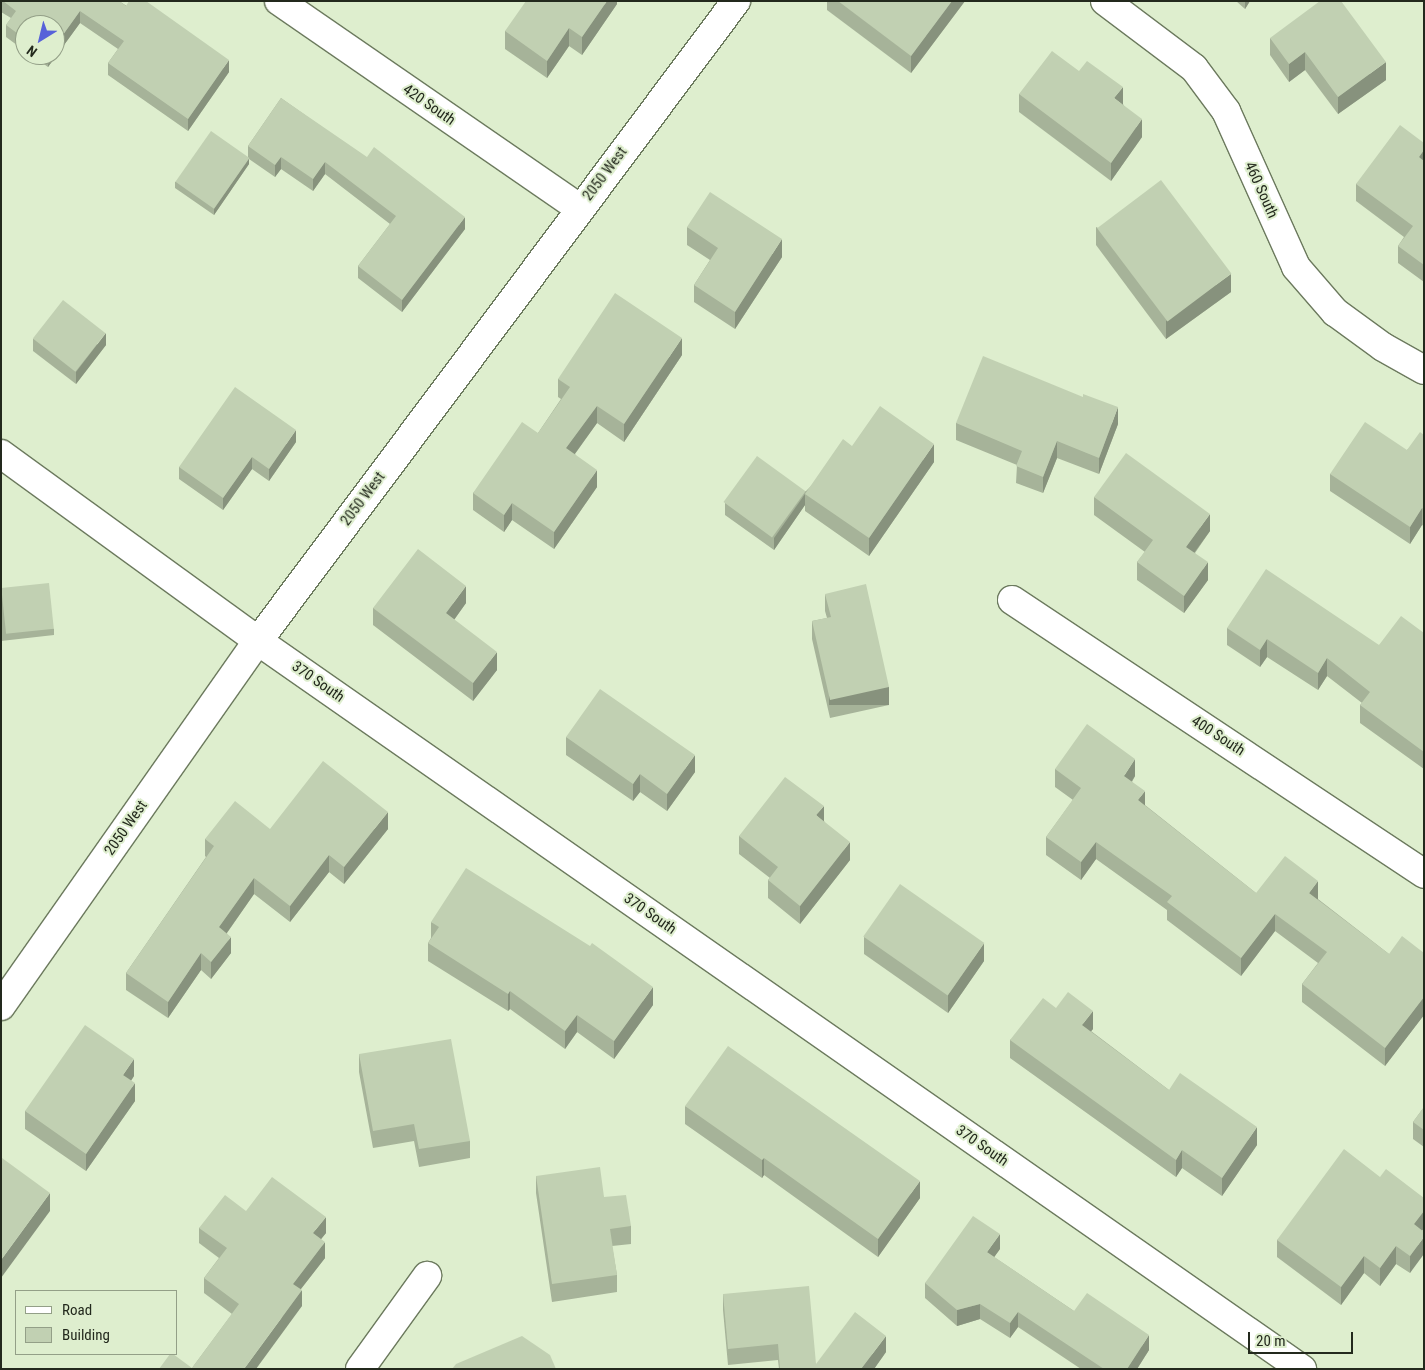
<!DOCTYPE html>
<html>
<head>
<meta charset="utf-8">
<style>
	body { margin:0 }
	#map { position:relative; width:1425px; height:1370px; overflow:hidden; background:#deeece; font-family:"Roboto Condensed",sans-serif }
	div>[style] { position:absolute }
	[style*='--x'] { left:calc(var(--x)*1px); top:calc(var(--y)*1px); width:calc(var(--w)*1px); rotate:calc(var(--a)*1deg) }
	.roads { filter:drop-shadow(1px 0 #6c7a5e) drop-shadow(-1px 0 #6c7a5e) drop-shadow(0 1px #6c7a5e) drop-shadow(0 -1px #6c7a5e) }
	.minor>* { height:28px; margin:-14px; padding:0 14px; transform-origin:14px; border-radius:14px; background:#fff }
	.wall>* { inset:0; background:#a6b399 }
	.shaded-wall>* { inset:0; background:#87927d; transform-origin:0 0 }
	.building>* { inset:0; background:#c1d0b2; transform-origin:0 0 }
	span { translate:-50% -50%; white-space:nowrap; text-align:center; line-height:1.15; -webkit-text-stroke:4px #deeece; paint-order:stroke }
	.street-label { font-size:15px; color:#23291d }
	.frame { position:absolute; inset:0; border:2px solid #23291d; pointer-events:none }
	.legend { position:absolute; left:15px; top:1290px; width:162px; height:65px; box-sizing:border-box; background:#deeece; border:1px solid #939f87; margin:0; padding:6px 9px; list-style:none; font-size:15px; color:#23291d }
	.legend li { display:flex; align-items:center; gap:10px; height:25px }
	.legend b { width:25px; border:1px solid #939f87 }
	.north { position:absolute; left:15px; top:15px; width:50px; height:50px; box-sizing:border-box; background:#deeece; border:1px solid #939f87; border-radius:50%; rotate:216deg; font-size:14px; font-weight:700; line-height:20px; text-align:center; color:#23291d }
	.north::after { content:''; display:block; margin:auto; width:18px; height:22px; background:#5762d9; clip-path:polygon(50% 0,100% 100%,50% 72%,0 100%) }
	.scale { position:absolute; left:1248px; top:1332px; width:105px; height:22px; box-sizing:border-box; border:2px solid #23291d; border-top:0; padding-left:6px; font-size:15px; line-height:18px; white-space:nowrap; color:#23291d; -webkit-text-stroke:4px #deeece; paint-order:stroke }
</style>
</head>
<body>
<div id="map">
	<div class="roads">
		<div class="minor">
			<i style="--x:279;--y:1;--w:364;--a:34.6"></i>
			<i style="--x:1105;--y:1;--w:111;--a:37"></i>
			<i style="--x:1194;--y:68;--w:54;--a:53.3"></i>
			<i style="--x:1226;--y:111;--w:171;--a:65.8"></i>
			<i style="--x:1296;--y:267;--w:60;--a:49.1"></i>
			<i style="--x:1335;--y:312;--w:59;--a:36.1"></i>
			<i style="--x:1383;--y:347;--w:47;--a:29.3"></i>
			<i style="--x:1;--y:454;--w:318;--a:36"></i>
			<i style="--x:258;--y:641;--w:1273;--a:34.89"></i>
			<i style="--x:1012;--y:600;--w:495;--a:33.6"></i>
			<i style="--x:1;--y:1006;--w:446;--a:-54.9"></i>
			<i style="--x:258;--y:641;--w:799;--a:-53.24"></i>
			<i style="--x:360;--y:1369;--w:115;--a:-54.2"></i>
		</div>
	</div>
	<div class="wall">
		<i style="clip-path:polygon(1px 1px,119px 1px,229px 72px,188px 131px,108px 75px,108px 63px,118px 49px,80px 23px,48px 67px,31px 55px,55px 55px,25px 25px,25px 51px,6px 37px,6px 25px,11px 18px,1px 12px)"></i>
		<i style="clip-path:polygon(617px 1px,617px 4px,582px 55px,569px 46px,547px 78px,505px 49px,505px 31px)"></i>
		<i style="clip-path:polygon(827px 1px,965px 1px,911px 73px,827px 10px)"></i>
		<i style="clip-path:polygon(1236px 1px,1250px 1px,1245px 9px)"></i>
		<i style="clip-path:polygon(1270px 38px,1386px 80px,1338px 114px,1305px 70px,1289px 82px,1270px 55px)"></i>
		<i style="clip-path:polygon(1019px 94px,1123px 104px,1142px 137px,1111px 181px,1019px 112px)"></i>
		<i style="clip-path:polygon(281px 98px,465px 229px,402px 312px,358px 278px,358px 266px,390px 224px,325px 174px,313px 191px,281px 169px,275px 177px,249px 159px,249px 164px,214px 215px,175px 188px,175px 182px,248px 157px,248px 146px)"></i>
		<i style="clip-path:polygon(1424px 143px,1424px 282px,1398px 263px,1398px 246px,1404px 237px,1356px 201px,1356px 184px)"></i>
		<i style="clip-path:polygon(687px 227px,782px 257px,735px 329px,694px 302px,694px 285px,710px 260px,687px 245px)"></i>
		<i style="clip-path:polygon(1096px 227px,1231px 292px,1166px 339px,1096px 245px)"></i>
		<i style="clip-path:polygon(33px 339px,106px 345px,76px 384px,33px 351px)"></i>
		<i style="clip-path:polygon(682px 355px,624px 442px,597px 423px,575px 454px,597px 487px,554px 549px,512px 520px,504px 532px,473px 510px,473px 493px,538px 433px,561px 399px,558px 397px,558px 379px)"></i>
		<i style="clip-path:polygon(956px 423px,1118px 424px,1099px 474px,1057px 458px,1043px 493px,1016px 483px,1017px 465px,956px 440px)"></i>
		<i style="clip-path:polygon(1424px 435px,1424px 526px,1422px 525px,1410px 544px,1330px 491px,1330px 474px,1407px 450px)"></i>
		<i style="clip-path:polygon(296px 442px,269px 481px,252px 469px,223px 510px,179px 479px,179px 467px)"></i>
		<i style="clip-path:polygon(852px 446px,934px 462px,869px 556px,805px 511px,805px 505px,774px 550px,725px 515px,725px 503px,806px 491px)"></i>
		<i style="clip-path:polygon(1094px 497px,1210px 531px,1195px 553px,1208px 580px,1184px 613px,1137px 580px,1137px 562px,1145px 552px,1094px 515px)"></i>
		<i style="clip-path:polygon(1px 588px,54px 629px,54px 635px,1px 641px)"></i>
		<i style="clip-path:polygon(825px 594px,889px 705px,830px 718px,812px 639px,812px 621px,827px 618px,825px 611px)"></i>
		<i style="clip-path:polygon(466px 603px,454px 620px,497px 670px,473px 701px,373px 625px,373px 608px)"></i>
		<i style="clip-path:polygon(1227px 628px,1379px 645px,1424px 633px,1424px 769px,1360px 723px,1360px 705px,1362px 703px,1327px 676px,1318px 690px,1267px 657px,1260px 667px,1227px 645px)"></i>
		<i style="clip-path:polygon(566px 737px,695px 772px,667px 811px,640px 792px,633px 801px,566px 755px)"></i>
		<i style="clip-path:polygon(1055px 769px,1135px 776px,1132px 782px,1145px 805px,1256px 893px,1318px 899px,1389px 954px,1424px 953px,1424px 1015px,1385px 1066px,1302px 1002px,1302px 984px,1318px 963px,1275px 931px,1241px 976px,1167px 920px,1167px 910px,1096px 859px,1081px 880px,1046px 855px,1046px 837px,1073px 800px,1055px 787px)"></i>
		<i style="clip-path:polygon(824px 821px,850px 860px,800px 924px,768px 898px,768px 880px,770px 878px,739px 854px,739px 836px)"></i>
		<i style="clip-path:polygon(270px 829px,388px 829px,344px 884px,329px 872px,290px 922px,254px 894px,227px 933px,231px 953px,211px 979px,201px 970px,168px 1018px,126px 990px,126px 973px,206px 857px,205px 856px,205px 839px)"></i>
		<i style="clip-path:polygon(431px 922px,653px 1005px,614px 1059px,577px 1032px,565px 1049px,510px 1009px,508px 1011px,428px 961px,428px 943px,431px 938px)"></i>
		<i style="clip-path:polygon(864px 937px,984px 961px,948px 1013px,864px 954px)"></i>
		<i style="clip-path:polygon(1056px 1008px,1093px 1029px,1091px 1031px,1169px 1090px,1257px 1145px,1222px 1196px,1182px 1168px,1176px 1177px,1010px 1058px,1010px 1040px)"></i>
		<i style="clip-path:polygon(359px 1054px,470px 1141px,470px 1158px,419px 1167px,414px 1141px,373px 1148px,359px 1072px)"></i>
		<i style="clip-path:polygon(134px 1076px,131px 1081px,135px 1101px,86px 1171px,25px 1129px,25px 1111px)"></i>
		<i style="clip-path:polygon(685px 1106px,920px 1198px,878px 1257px,764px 1175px,762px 1178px,685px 1124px)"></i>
		<i style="clip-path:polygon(1424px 1107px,1424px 1147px,1413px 1139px,1413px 1122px)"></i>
		<i style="clip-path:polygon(536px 1176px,604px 1197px,631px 1226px,631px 1244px,612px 1246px,617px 1275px,617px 1292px,552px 1302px,536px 1193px)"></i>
		<i style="clip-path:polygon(1380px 1177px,1424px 1198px,1424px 1228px,1422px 1231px,1410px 1273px,1396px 1264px,1380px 1286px,1364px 1273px,1341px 1305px,1277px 1257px,1277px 1240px)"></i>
		<i style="clip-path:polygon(246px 1211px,326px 1233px,321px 1239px,325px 1258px,301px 1289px,302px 1306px,192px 1368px,232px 1314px,204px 1293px,204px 1278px,219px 1258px,199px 1243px,199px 1228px)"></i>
		<i style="clip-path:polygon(1000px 1249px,994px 1257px,1074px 1311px,1149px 1350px,1137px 1369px,1081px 1369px,1018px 1327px,1010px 1338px,980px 1319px,957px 1326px,925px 1298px,925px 1283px)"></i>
		<i style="clip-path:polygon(723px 1294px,816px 1364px,886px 1352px,874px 1369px,779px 1369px,778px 1360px,728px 1365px,723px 1310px)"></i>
	</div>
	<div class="shaded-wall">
		<i style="clip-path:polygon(607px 1px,617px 1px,617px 4px,582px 55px,582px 37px)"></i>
		<i style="clip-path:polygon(952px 1px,965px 1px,911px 73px,911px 56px)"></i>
		<i style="clip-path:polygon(1245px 1px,1250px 1px,1245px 9px)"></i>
		<i style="clip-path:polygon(80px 11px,80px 23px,48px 67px,48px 55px,55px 55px,55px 46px)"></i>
		<i style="clip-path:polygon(569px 28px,569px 46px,547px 78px,547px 61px)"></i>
		<i style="clip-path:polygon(1305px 52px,1305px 70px,1289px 82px,1289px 64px)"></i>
		<i style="clip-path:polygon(229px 60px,229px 72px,188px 131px,188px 119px)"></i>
		<i style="clip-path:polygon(1386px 62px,1386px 80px,1338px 114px,1338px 97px)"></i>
		<i style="clip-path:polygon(1123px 87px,1123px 105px,1114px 98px)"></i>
		<i style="clip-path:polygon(1142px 119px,1142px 137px,1111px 181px,1111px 163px)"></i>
		<i style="clip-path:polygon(1424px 150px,1424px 168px,1419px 157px)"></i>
		<i style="clip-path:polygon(281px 157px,281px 169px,275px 177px,275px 165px)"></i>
		<i style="clip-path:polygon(249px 158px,249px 164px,214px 215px,214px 209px)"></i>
		<i style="clip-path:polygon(325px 162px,325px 174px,313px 191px,313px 179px)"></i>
		<i style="clip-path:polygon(465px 217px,465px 229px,402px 312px,402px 300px)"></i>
		<i style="clip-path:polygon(782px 239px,782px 257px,735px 329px,735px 312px)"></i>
		<i style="clip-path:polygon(1231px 274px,1231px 292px,1166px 339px,1166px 321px)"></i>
		<i style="clip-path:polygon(106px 333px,106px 345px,76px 384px,76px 372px)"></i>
		<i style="clip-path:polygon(682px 338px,682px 355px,624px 442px,624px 424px)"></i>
		<i style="clip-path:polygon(597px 406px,597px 423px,566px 466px,566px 448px)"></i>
		<i style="clip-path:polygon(1118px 407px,1118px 424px,1099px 474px,1099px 458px)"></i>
		<i style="clip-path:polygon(296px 430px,296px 442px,269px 481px,269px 469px)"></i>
		<i style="clip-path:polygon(1057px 441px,1057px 458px,1043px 493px,1043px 477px)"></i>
		<i style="clip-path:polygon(934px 444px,934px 462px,869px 556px,869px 538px)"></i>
		<i style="clip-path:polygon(252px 457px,252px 469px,223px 510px,223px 498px)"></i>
		<i style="clip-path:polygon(597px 470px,597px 487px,554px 549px,554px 532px)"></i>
		<i style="clip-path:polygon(805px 494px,805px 505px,774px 550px,774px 538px)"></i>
		<i style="clip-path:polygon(512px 503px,512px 520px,504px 532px,504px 515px)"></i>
		<i style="clip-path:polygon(1422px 508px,1422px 525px,1410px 544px,1410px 527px)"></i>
		<i style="clip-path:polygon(1210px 514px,1210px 531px,1186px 564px,1186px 547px)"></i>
		<i style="clip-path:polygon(1208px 562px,1208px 580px,1184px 613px,1184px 596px)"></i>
		<i style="clip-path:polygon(466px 586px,466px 603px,446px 631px,446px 613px)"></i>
		<i style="clip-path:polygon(1267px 639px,1267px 657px,1260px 667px,1260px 650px)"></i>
		<i style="clip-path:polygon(497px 652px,497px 670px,473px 701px,473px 683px)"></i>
		<i style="clip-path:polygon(1327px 658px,1327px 676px,1318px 690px,1318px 673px)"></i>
		<i style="left:889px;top:687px;width:18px;height:60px;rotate:90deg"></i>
		<i style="clip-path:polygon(695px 755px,695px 772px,667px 811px,667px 794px)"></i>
		<i style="clip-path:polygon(1135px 759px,1135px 776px,1124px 793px,1124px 776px)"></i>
		<i style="clip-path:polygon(640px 774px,640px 792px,633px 801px,633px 784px)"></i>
		<i style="clip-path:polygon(1145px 791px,1145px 808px,1138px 800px)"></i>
		<i style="clip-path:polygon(824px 806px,824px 823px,816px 815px)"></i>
		<i style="clip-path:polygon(388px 812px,388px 829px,344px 884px,344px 867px)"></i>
		<i style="clip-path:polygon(850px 842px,850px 860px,800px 924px,800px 906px)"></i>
		<i style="clip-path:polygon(1096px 842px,1096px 859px,1081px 880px,1081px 862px)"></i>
		<i style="clip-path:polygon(329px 855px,329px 872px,290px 922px,290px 906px)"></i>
		<i style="clip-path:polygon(254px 878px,254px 894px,219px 944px,219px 927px)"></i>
		<i style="clip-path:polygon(1318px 881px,1318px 899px,1309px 910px,1309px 893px)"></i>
		<i style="clip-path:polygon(1275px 914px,1275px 931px,1241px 976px,1241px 958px)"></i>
		<i style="clip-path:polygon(231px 937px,231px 953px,211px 979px,211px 962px)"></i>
		<i style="clip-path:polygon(984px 943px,984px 961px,948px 1013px,948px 995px)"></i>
		<i style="clip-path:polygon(201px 953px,201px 970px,168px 1018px,168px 1002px)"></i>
		<i style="clip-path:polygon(653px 987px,653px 1005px,614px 1059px,614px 1041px)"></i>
		<i style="clip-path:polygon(510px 991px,510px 1009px,508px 1011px,508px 994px)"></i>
		<i style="clip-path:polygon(1424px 997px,1424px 1015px,1385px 1066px,1385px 1048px)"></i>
		<i style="clip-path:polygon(1093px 1011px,1093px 1029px,1082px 1042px,1082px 1025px)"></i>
		<i style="clip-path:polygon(577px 1015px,577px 1032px,565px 1049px,565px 1031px)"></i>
		<i style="clip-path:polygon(134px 1059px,134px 1076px,123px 1092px,123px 1075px)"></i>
		<i style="clip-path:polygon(135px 1083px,135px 1101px,86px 1171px,86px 1154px)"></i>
		<i style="clip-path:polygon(1257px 1127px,1257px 1145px,1222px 1196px,1222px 1178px)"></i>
		<i style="clip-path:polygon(1182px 1150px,1182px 1168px,1176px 1177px,1176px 1160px)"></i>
		<i style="clip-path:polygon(764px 1158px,764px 1175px,762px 1178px,762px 1160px)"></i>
		<i style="clip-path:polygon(920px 1181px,920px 1198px,878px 1257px,878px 1239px)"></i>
		<i style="clip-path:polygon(50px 1193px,50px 1211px,1px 1278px,1px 1260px)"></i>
		<i style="clip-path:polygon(1424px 1211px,1424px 1228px,1414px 1242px,1414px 1224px)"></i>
		<i style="clip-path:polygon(326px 1217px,326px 1233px,313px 1249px,313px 1233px)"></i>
		<i style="clip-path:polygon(1000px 1234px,1000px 1249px,987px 1267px,987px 1252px)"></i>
		<i style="clip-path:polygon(1424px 1237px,1424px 1254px,1410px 1273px,1410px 1256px)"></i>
		<i style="clip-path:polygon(325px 1242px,325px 1258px,293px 1299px,293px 1284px)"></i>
		<i style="clip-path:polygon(1396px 1246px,1396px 1264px,1380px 1286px,1380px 1268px)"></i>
		<i style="clip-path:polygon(1364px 1256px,1364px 1273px,1341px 1305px,1341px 1287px)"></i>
		<i style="clip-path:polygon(302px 1290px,302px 1306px,256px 1369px,244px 1369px)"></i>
		<i style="clip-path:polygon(980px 1304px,980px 1319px,957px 1326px,957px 1310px)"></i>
		<i style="clip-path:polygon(1018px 1312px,1018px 1327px,1010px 1338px,1010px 1323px)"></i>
		<i style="clip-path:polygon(1149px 1335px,1149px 1350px,1137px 1369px,1127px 1369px)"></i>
		<i style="clip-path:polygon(886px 1336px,886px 1352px,874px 1369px,861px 1369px)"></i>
	</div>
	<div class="building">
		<i style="clip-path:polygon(3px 1px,119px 1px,126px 6px,129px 1px,146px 1px,229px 60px,188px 119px,108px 63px,124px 41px,80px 11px,55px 46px,55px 25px,25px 25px,25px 39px,6px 25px,16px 11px)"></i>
		<i style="clip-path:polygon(526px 1px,607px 1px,582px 37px,569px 28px,547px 61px,505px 31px)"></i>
		<i style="clip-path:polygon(838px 1px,952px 1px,911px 56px)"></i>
		<i style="clip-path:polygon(1320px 1px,1341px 1px,1386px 62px,1338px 97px,1305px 52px,1289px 64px,1270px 38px)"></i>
		<i style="clip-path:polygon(1052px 51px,1079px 71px,1087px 61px,1123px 87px,1114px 98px,1142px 119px,1111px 163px,1019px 94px)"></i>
		<i style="clip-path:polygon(281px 98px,367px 157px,374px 147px,465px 217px,402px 300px,358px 266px,396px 216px,325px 162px,313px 179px,281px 157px,275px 165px,248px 146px)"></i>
		<i style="clip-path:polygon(1400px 125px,1424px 143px,1424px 150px,1419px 157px,1424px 161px,1424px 265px,1398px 246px,1413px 226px,1356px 184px)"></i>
		<i style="left:211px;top:131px;width:47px;height:62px;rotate:35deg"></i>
		<i style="left:1161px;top:180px;width:117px;height:80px;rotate:53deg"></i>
		<i style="clip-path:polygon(710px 192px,782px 239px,735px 312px,694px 285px,718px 248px,687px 227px)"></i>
		<i style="clip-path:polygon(615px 293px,682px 338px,624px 424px,597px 406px,566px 448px,597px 470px,554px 532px,512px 503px,504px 515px,473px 493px,522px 422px,538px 433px,570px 387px,558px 379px)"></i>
		<i style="left:63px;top:300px;width:54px;height:49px;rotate:38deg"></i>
		<i style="clip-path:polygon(983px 356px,1083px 397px,1083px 394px,1118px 407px,1099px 458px,1057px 441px,1043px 477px,1016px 466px,1022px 451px,956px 423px)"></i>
		<i style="clip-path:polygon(235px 387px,296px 430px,269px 469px,252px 457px,223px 498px,179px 467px)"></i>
		<i style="clip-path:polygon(880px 406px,934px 444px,869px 538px,805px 494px,843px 439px,852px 446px)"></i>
		<i style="clip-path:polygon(1365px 422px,1407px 450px,1420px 432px,1424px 435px,1424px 509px,1422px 508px,1410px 527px,1330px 474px)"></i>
		<i style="clip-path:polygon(1126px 453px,1210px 514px,1186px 547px,1208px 562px,1184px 596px,1137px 562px,1153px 540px,1094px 497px)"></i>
		<i style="left:757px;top:456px;width:60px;height:57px;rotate:36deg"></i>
		<i style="clip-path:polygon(418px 549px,466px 586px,446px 613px,497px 652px,473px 683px,373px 608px)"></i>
		<i style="clip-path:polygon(1266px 569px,1379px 645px,1401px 616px,1424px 633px,1424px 752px,1360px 705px,1370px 692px,1327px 658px,1318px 673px,1267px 639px,1260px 650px,1227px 628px)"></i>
		<i style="left:49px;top:583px;width:46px;height:48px;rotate:84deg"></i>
		<i style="clip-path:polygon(866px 584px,889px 687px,830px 700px,812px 621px,831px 617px,825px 594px)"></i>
		<i style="clip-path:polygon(600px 689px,695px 755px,667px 794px,640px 774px,633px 784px,566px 737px)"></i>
		<i style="clip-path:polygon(1087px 724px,1135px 759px,1124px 776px,1145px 791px,1138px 800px,1256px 893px,1285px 856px,1318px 881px,1309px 893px,1389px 954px,1402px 936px,1424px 953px,1424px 997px,1385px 1048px,1302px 984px,1327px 952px,1275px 914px,1241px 958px,1167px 902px,1172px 896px,1096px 842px,1081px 862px,1046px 837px,1081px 788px,1055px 769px)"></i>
		<i style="clip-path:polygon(323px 761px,388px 812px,344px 867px,329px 855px,290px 906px,254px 878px,219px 927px,231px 937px,211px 962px,201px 953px,168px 1002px,126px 973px,214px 846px,205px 839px,235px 801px,270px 829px)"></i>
		<i style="clip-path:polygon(785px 777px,824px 806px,816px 815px,850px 842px,800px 906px,768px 880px,778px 867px,739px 836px)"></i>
		<i style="clip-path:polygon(466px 868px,590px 946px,592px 943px,653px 987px,614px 1041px,577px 1015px,565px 1031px,510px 991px,508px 994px,428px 943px,439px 927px,431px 922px)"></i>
		<i style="left:900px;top:884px;width:103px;height:64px;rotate:35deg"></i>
		<i style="clip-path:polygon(1068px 992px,1093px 1011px,1082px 1025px,1169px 1090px,1180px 1073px,1257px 1127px,1222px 1178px,1182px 1150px,1176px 1160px,1010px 1040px,1043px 998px,1056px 1008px)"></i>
		<i style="clip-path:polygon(85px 1025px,134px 1059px,123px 1075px,135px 1083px,86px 1154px,25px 1111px)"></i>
		<i style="clip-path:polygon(451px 1039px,470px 1141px,419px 1149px,414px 1124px,373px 1131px,359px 1054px)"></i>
		<i style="clip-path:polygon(728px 1046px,920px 1181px,878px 1239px,764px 1158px,762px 1160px,685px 1106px)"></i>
		<i style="clip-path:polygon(1424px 1107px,1424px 1130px,1413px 1122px)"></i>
		<i style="clip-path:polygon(1344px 1149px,1380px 1177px,1386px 1169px,1424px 1198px,1424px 1211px,1414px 1224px,1424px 1232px,1424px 1237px,1410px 1256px,1396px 1246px,1380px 1268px,1364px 1256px,1341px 1287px,1277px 1240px)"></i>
		<i style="clip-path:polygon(2px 1158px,50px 1193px,1px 1260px,1px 1159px)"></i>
		<i style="clip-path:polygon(600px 1167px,604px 1197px,626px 1195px,631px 1226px,610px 1229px,617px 1275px,552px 1284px,536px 1176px)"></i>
		<i style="clip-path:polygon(272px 1177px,326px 1217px,313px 1233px,325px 1242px,293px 1284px,302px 1290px,244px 1369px,159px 1369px,170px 1354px,173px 1354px,192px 1368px,239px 1304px,204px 1278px,227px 1248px,199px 1228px,225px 1195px,246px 1211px)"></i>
		<i style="clip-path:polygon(973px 1216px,1000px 1234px,987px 1252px,1074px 1311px,1087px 1293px,1149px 1335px,1127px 1369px,1104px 1369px,1018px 1312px,1010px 1323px,980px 1304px,957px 1310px,925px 1283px)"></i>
		<i style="clip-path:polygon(809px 1286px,816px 1364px,855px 1312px,886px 1336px,861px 1369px,780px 1369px,778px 1344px,728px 1349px,723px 1294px)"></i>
		<i style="clip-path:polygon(522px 1336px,550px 1355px,556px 1369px,452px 1369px,456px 1364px)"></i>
	</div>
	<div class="street-label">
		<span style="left:429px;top:105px;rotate:35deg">420 South</span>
		<span style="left:605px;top:174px;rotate:-53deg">2050 West</span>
		<span style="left:1261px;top:190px;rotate:66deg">460 South</span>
		<span style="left:363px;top:499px;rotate:-53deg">2050 West</span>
		<span style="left:318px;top:682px;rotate:35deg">370 South</span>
		<span style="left:1218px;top:736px;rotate:33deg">400 South</span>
		<span style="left:126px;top:828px;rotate:-55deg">2050 West</span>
		<span style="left:650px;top:914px;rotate:35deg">370 South</span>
		<span style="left:982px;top:1146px;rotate:35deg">370 South</span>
	</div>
	<div class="frame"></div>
	<ul class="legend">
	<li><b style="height:6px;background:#fff"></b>Road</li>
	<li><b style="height:14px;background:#c1d0b2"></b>Building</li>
	</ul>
	<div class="north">N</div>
	<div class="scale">20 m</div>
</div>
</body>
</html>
